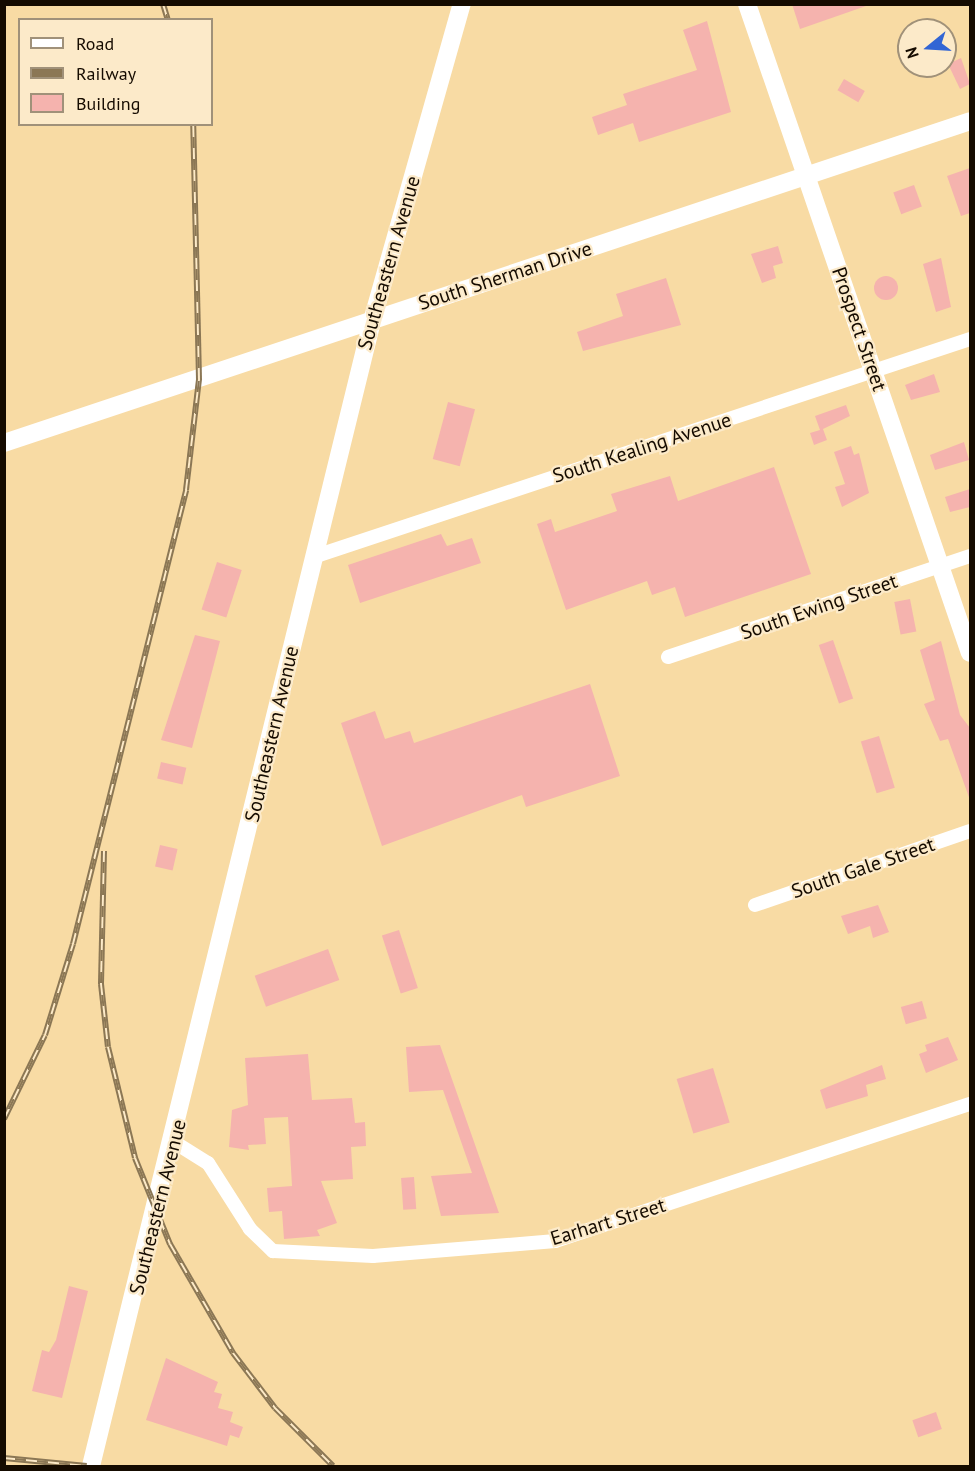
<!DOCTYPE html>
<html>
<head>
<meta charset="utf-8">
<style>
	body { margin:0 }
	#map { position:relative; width:975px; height:1471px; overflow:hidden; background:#f8dba4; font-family:"PT Sans",sans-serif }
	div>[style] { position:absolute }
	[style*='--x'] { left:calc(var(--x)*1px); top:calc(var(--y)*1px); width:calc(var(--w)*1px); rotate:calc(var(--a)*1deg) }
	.building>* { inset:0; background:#f5b3ae; transform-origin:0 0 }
	.round { border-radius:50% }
	.minor>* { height:14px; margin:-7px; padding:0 7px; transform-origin:7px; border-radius:7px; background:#fff }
	.major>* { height:18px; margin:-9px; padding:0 9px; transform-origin:9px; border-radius:9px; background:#fff }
	.rail>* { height:6px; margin-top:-3px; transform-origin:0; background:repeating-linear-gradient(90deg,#fceac9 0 11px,#8b7755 0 22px); box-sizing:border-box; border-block:2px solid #8b7755 }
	span { translate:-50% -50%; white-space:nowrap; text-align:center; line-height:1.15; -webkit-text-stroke:4.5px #fceac9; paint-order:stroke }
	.street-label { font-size:20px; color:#150b00 }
	.frame { position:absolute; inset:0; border:6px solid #150b00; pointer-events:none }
	.legend { position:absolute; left:18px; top:18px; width:195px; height:108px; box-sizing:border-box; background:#fceac9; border:2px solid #a09179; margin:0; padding:8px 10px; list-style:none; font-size:18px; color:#150b00 }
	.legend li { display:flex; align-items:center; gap:12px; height:30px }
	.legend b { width:30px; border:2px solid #a09179 }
	.north { position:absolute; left:897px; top:18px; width:60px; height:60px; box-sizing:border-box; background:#fceac9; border:2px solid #a09179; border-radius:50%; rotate:252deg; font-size:16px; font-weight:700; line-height:24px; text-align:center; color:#150b00 }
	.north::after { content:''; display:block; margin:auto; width:21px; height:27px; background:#3265d4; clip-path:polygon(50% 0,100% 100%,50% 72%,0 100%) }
</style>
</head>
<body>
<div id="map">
	<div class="building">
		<i style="clip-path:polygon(792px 4px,866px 4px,866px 6px,800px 29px)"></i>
		<i style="clip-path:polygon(707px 21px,731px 112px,639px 142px,633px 123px,598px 135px,592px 117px,627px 105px,623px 94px,697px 70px,683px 30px)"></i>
		<i style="clip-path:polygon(961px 58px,970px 84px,960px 89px,948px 64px)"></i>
		<i style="left:844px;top:79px;width:24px;height:13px;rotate:30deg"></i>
		<i style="clip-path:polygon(970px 168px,970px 213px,961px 216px,947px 176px)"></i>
		<i style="left:914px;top:185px;width:23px;height:22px;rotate:70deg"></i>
		<i style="clip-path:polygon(778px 246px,783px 263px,773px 266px,776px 278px,762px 283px,751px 254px)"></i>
		<i style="clip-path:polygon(941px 258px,951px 307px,936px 312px,923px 264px)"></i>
		<i class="round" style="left:874px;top:276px;width:24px;height:24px"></i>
		<i style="clip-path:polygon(666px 278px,681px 325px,583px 351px,577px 332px,623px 316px,616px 294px)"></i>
		<i style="clip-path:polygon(934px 374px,940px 392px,911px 400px,905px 385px)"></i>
		<i style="left:448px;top:402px;width:28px;height:59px;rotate:15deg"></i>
		<i style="clip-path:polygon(846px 405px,850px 416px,823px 429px,827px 440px,814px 445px,810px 433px,820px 430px,815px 416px)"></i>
		<i style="clip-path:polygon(964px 442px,969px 460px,935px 470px,930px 455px)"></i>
		<i style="clip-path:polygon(851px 446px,854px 455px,859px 453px,869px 493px,842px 507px,835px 487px,845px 484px,834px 452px)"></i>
		<i style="clip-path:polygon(774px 467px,811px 574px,685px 617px,675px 587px,652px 595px,647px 581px,566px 610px,537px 524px,551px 519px,555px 532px,617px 511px,611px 494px,670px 476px,678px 501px)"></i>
		<i style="clip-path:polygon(970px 489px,970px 507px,950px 512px,945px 497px)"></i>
		<i style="clip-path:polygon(441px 534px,447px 546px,472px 538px,481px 563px,360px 603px,348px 565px)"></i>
		<i style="left:217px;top:562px;width:26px;height:50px;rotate:18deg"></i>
		<i style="left:910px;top:599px;width:33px;height:16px;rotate:79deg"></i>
		<i style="clip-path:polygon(195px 635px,220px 641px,192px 748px,161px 740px)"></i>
		<i style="left:833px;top:640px;width:62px;height:15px;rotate:71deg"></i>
		<i style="clip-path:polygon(941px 641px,960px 715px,970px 728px,970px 800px,948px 739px,940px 741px,924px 704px,935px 700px,920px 650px)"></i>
		<i style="clip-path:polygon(590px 684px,620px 776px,526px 807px,522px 795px,382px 846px,341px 723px,375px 711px,385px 739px,410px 731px,414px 743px)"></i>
		<i style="left:879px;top:736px;width:54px;height:19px;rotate:73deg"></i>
		<i style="left:161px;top:762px;width:26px;height:17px;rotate:13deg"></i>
		<i style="left:160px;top:845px;width:18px;height:22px;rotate:13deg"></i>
		<i style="clip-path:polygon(878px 905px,889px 932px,873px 938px,870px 926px,848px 934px,841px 916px)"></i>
		<i style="left:399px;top:930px;width:61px;height:18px;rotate:72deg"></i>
		<i style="left:328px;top:949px;width:33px;height:78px;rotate:70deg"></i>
		<i style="left:922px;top:1001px;width:18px;height:22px;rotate:74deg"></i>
		<i style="clip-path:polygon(948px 1037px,958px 1060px,926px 1073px,919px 1054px,927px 1051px,925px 1045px)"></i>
		<i style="clip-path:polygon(440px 1045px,499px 1213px,441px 1216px,431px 1176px,472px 1173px,443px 1090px,409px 1092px,406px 1047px)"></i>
		<i style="clip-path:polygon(308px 1054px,312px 1100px,352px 1098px,355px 1123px,365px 1122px,366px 1146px,351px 1147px,353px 1179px,321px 1181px,337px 1223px,317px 1230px,320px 1236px,284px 1239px,282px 1211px,269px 1212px,267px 1188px,292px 1186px,288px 1117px,264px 1118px,266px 1144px,248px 1145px,249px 1150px,229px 1147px,232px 1110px,248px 1105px,245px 1058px)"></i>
		<i style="clip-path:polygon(882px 1065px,886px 1079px,866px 1085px,868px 1096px,826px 1109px,820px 1090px)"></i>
		<i style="left:713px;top:1068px;width:57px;height:38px;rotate:73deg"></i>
		<i style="left:414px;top:1177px;width:32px;height:13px;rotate:86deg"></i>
		<i style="clip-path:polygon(69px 1286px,88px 1291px,62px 1398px,32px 1391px,42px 1350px,49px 1352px,56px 1340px)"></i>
		<i style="clip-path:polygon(166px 1358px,218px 1382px,214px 1392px,222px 1394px,218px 1408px,233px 1412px,230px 1422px,243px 1427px,239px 1438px,230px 1435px,227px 1446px,146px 1420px)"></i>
		<i style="left:936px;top:1412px;width:18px;height:25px;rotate:71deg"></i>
	</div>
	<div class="minor">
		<i style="--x:313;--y:557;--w:692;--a:-18.36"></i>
		<i style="--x:668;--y:657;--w:318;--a:-18.5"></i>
		<i style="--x:755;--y:905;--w:227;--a:-19"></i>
		<i style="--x:174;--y:1142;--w:40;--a:32"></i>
		<i style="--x:208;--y:1163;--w:78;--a:57.5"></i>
		<i style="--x:250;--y:1229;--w:32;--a:44"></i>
		<i style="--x:273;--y:1251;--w:100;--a:2.9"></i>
		<i style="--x:373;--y:1256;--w:183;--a:-4.7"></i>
		<i style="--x:555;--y:1241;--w:437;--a:-18.3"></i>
	</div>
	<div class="major">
		<i style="--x:747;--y:4;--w:686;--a:71.04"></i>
		<i style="--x:4;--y:443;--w:1018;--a:-18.43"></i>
		<i style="--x:91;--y:1466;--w:1179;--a:-76.21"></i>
		<i style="--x:372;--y:321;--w:330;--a:-74.2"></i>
	</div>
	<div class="rail">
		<i style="--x:163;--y:4;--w:17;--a:73"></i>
		<i style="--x:104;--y:851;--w:133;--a:91.3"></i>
		<i style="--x:101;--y:984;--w:63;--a:83.7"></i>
		<i style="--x:108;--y:1047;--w:114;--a:76.3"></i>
		<i style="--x:135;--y:1158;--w:93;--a:67.9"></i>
		<i style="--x:170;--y:1244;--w:126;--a:60"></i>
		<i style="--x:233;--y:1353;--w:69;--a:52.6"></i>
		<i style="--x:275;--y:1408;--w:82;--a:45"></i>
		<i style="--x:4;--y:1119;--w:93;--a:-64"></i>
		<i style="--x:45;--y:1035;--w:95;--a:-72.9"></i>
		<i style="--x:73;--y:944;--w:468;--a:-76"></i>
		<i style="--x:186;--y:490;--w:112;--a:-83.3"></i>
		<i style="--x:199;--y:379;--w:255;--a:-91.3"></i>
		<i style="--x:4;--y:1458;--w:83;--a:5.5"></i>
	</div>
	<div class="street-label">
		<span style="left:389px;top:263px;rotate:-74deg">Southeastern Avenue</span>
		<span style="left:505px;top:276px;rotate:-18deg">South Sherman Drive</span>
		<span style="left:859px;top:329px;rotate:71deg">Prospect Street</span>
		<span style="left:642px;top:448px;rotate:-18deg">South Kealing Avenue</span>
		<span style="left:819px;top:607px;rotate:-19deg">South Ewing Street</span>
		<span style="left:272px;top:734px;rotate:-77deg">Southeastern Avenue</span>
		<span style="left:863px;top:868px;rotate:-19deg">South Gale Street</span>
		<span style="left:158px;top:1207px;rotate:-76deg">Southeastern Avenue</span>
		<span style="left:608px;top:1222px;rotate:-17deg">Earhart Street</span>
	</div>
	<div class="frame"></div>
	<ul class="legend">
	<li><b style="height:8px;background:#fff"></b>Road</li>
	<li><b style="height:8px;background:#8b7755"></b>Railway</li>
	<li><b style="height:16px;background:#f5b3ae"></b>Building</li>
	</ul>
	<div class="north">N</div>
</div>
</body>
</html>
